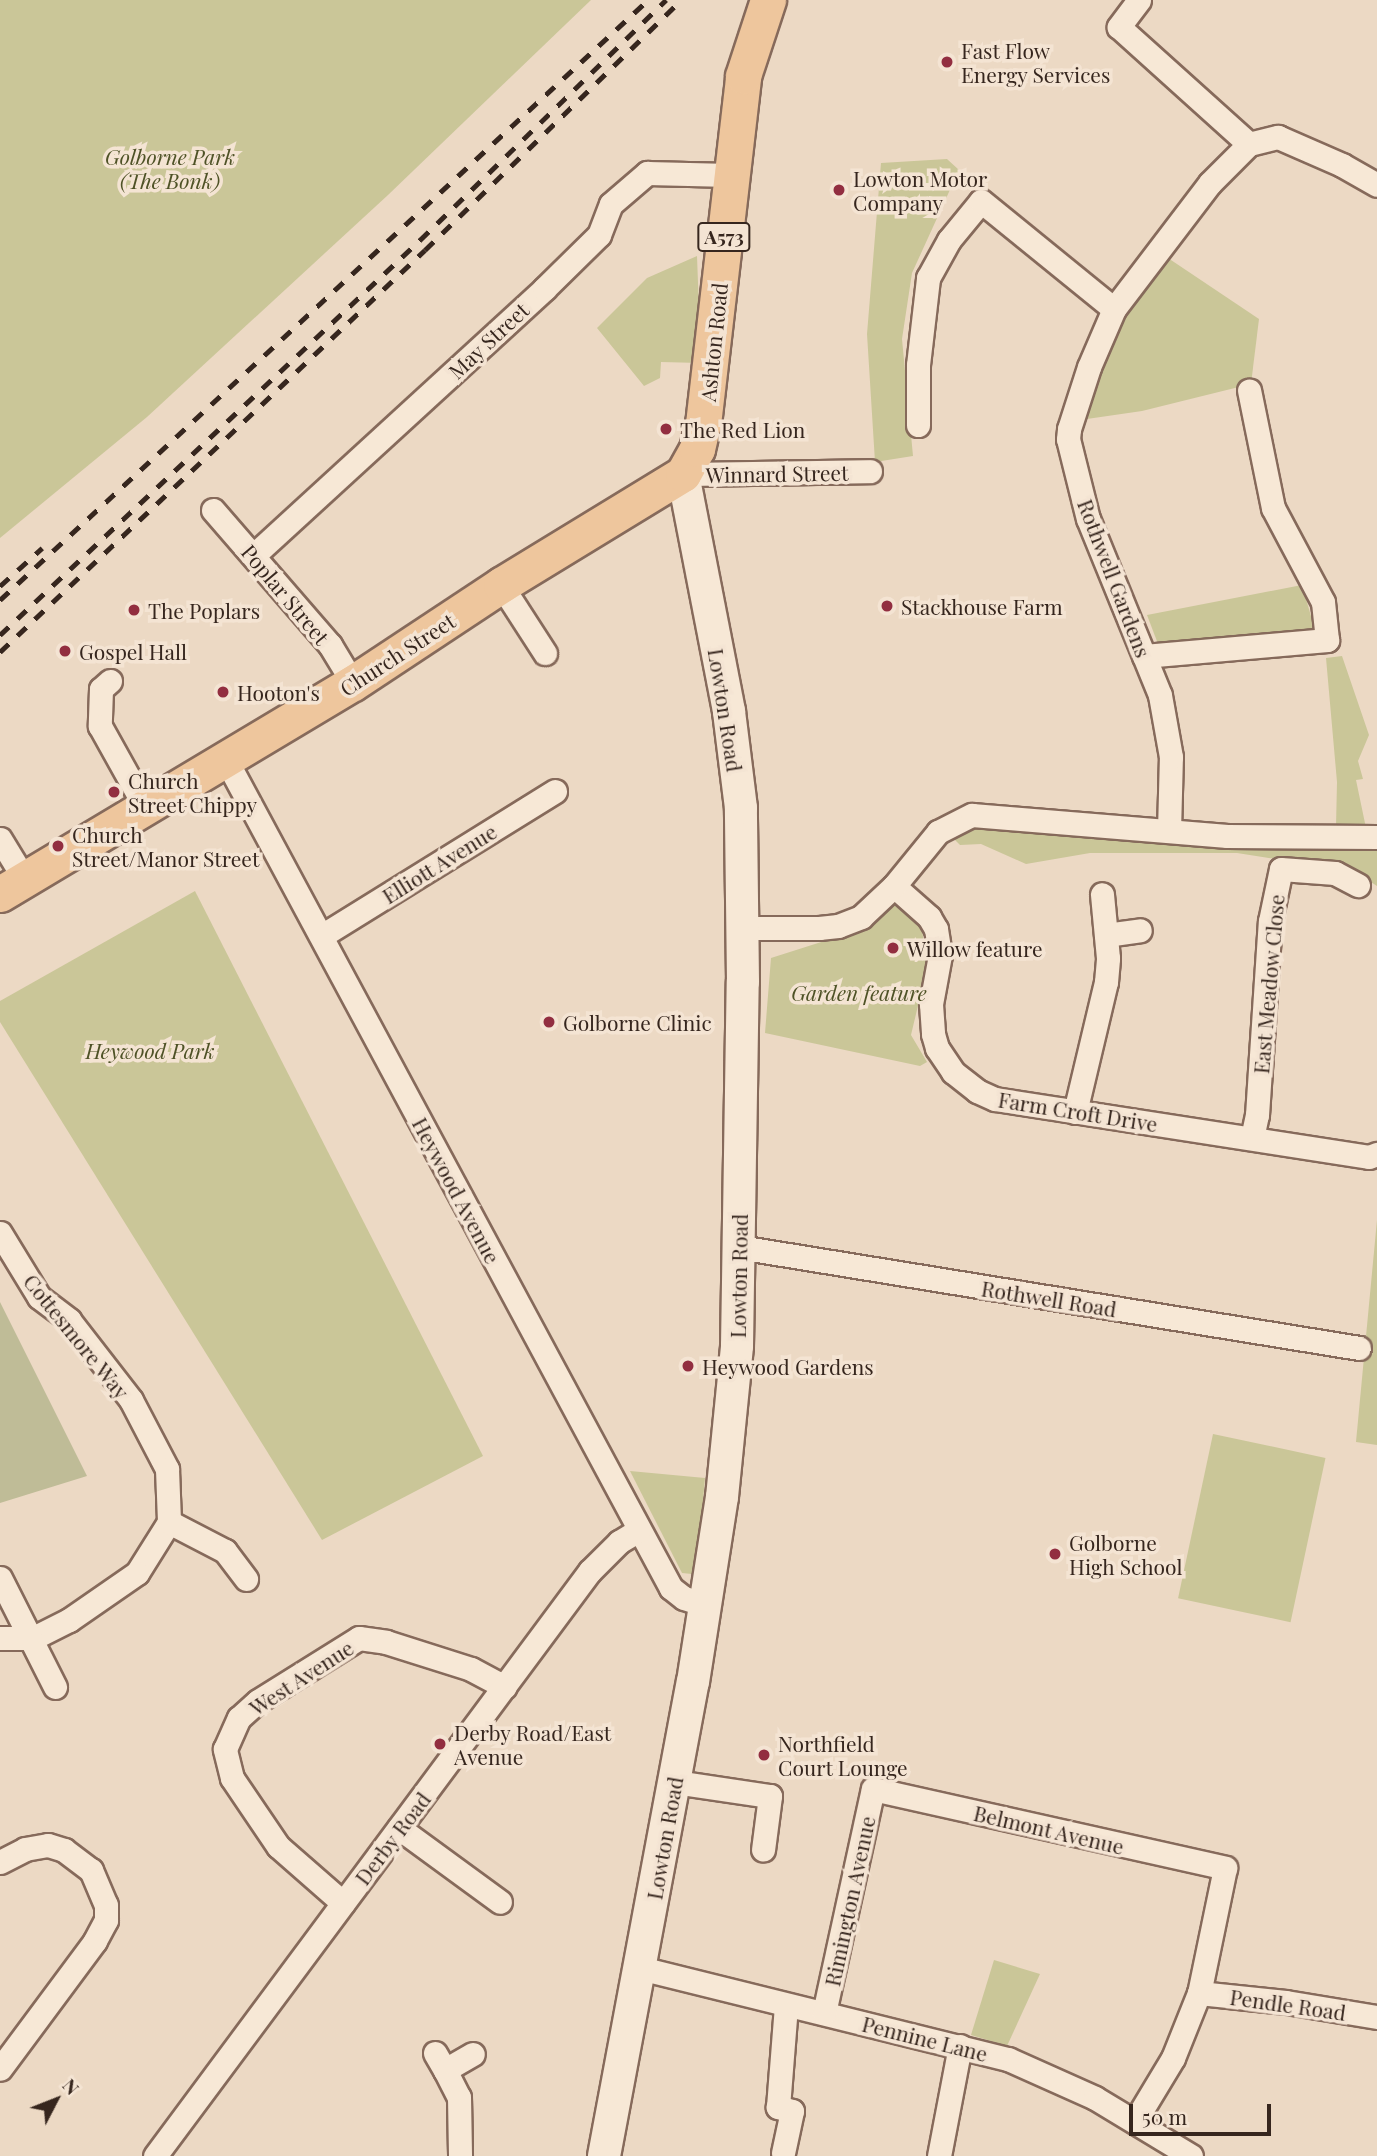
<!DOCTYPE html>
<html>
<head>
<meta charset="utf-8">
<style>
	body { margin:0 }
	#map { position:relative; width:1377px; height:2156px; overflow:hidden; background:#ecd9c4; font-family:"Playfair Display",serif }
	div>[style] { position:absolute }
	[style*='--x'] { left:calc(var(--x)*1px); top:calc(var(--y)*1px); width:calc(var(--w)*1px); rotate:calc(var(--a)*1deg) }
	.green>* { inset:0; background:#cac698; transform-origin:0 0 }
	.cemetery>* { inset:0; background:#bfbc97 }
	.roads { filter:drop-shadow(2px 0 #866a5b) drop-shadow(-2px 0 #866a5b) drop-shadow(0 2px #866a5b) drop-shadow(0 -2px #866a5b) }
	.street>* { height:23px; margin:-11.5px; padding:0 11.5px; transform-origin:11.5px; border-radius:11.5px; background:#f7e8d6 }
	.secondary>* { height:32px; margin:-16px; padding:0 16px; transform-origin:16px; border-radius:16px; background:#f7e8d6 }
	.primary>* { height:35px; margin:-17.5px; padding:0 17.5px; transform-origin:17.5px; border-radius:17.5px; background:#eec69d }
	.rail>* { height:5px; margin-top:-2.5px; transform-origin:0; background:repeating-linear-gradient(90deg,#36261e 0 12px,transparent 0 24px) }
	.dots>* { width:19px; height:19px; translate:-50% -50%; box-sizing:border-box; border:4px solid #f4e4d3; border-radius:50% }
	span { translate:-50% -50%; white-space:nowrap; text-align:center; line-height:1.15; -webkit-text-stroke:7px #f4e4d3; paint-order:stroke }
	.shield-label span { padding:2px 5px; background:#f4e4d3; border:2px solid; border-radius:5px; -webkit-text-stroke-width:0 }
	.shield-label { font-size:19px; color:#36261e; font-weight:700 }
	.poi-label { font-size:21px; color:#36261e }
	.left { translate:0 -50%; text-align:left }
	.park-label { font-size:21px; color:#4e5226; font-style:italic }
	.street-label { font-size:21px; color:#36261e }
	.north { position:absolute; left:21px; top:2065px; width:70px; height:70px; -webkit-text-stroke:5px #f4e4d3; paint-order:stroke; rotate:48deg; font-size:19px; font-weight:700; line-height:28px; text-align:center; color:#36261e }
	.north::after { content:''; display:block; margin:auto; width:24px; height:32px; background:#36261e; clip-path:polygon(50% 0,100% 100%,50% 72%,0 100%) }
	.scale { position:absolute; left:1129px; top:2104px; width:142px; height:32px; box-sizing:border-box; border:4px solid #36261e; border-top:0; padding-left:9px; font-size:21px; line-height:24px; white-space:nowrap; color:#36261e; -webkit-text-stroke:5px #f4e4d3; paint-order:stroke }
</style>
</head>
<body>
<div id="map">
	<div class="green">
		<i style="clip-path:polygon(0 0,591px 0,388px 195px,147px 417px,0 538px)"></i>
		<i style="clip-path:polygon(947px 159px,959px 170px,912px 273px,902px 339px,913px 456px,875px 462px,867px 334px,881px 163px)"></i>
		<i style="clip-path:polygon(697px 256px,701px 363px,661px 362px,660px 378px,644px 386px,597px 328px,647px 278px)"></i>
		<i style="clip-path:polygon(1165px 256px,1259px 319px,1251px 384px,1142px 411px,1080px 420px,1124px 315px)"></i>
		<i style="clip-path:polygon(1302px 585px,1315px 630px,1158px 644px,1147px 615px)"></i>
		<i style="clip-path:polygon(1342px 656px,1369px 735px,1358px 761px,1363px 779px,1356px 780px,1366px 828px,1336px 826px,1337px 782px,1326px 658px)"></i>
		<i style="clip-path:polygon(973px 825px,1377px 845px,1377px 886px,1354px 871px,1237px 853px,1090px 853px,1026px 864px,981px 844px,960px 845px,952px 837px)"></i>
		<i style="clip-path:polygon(195px 891px,483px 1456px,322px 1540px,0 1022px,0 1001px)"></i>
		<i style="clip-path:polygon(892px 903px,922px 929px,927px 968px,911px 1035px,927px 1062px,920px 1066px,765px 1033px,771px 958px,859px 930px)"></i>
		<i style="clip-path:polygon(1377px 1220px,1377px 1445px,1356px 1442px)"></i>
		<i style="left:1213px;top:1434px;width:115px;height:168px;rotate:12deg"></i>
		<i style="clip-path:polygon(630px 1471px,705px 1478px,697px 1569px,692px 1574px,682px 1573px)"></i>
		<i style="clip-path:polygon(994px 1960px,1040px 1974px,1007px 2046px,971px 2035px)"></i>
	</div>
	<div class="cemetery">
		<i style="clip-path:polygon(0 1302px,87px 1476px,0 1503px)"></i>
	</div>
	<div class="roads">
		<div class="street">
			<i style="--x:1139;--y:0;--w:34;--a:127"></i>
			<i style="--x:1119;--y:27;--w:175;--a:42"></i>
			<i style="--x:918;--y:425;--w:60;--a:-90"></i>
			<i style="--x:918;--y:365;--w:88;--a:-83.4"></i>
			<i style="--x:928;--y:278;--w:43;--a:-61.1"></i>
			<i style="--x:949;--y:240;--w:50;--a:-50.6"></i>
			<i style="--x:981;--y:201;--w:171;--a:39.1"></i>
			<i style="--x:683;--y:474;--w:187;--a:-0.9"></i>
			<i style="--x:213;--y:510;--w:179;--a:49.1"></i>
			<i style="--x:330;--y:645;--w:44;--a:58.8"></i>
			<i style="--x:254;--y:555;--w:394;--a:-42.5"></i>
			<i style="--x:544;--y:289;--w:77;--a:-44.5"></i>
			<i style="--x:599;--y:235;--w:33;--a:-69"></i>
			<i style="--x:611;--y:204;--w:48;--a:-40.7"></i>
			<i style="--x:647;--y:173;--w:83;--a:1.4"></i>
			<i style="--x:501;--y:585;--w:81;--a:57.1"></i>
			<i style="--x:1144;--y:656;--w:184;--a:-5"></i>
			<i style="--x:1327;--y:640;--w:38;--a:-96"></i>
			<i style="--x:1323;--y:602;--w:106;--a:-118"></i>
			<i style="--x:1273;--y:508;--w:120;--a:-101.5"></i>
			<i style="--x:110;--y:681;--w:12;--a:138"></i>
			<i style="--x:101;--y:689;--w:37;--a:92"></i>
			<i style="--x:100;--y:726;--w:93;--a:60.9"></i>
			<i style="--x:225;--y:758;--w:942;--a:61.75"></i>
			<i style="--x:671;--y:1588;--w:16;--a:38"></i>
			<i style="--x:684;--y:1598;--w:22;--a:18"></i>
			<i style="--x:1169;--y:831;--w:74;--a:-88.5"></i>
			<i style="--x:1171;--y:757;--w:63;--a:-100.1"></i>
			<i style="--x:1160;--y:695;--w:190;--a:-112.2"></i>
			<i style="--x:1088;--y:519;--w:82;--a:-104"></i>
			<i style="--x:1068;--y:439;--w:10;--a:-84"></i>
			<i style="--x:1069;--y:429;--w:65;--a:-72.1"></i>
			<i style="--x:1089;--y:367;--w:63;--a:-66.7"></i>
			<i style="--x:1114;--y:309;--w:158;--a:-52.7"></i>
			<i style="--x:1210;--y:183;--w:55;--a:-45"></i>
			<i style="--x:1249;--y:144;--w:30;--a:-14"></i>
			<i style="--x:1278;--y:137;--w:70;--a:23.6"></i>
			<i style="--x:1342;--y:165;--w:40;--a:29.7"></i>
			<i style="--x:0;--y:839;--w:48;--a:58.6"></i>
			<i style="--x:894;--y:886;--w:47;--a:41.5"></i>
			<i style="--x:929;--y:917;--w:14;--a:60"></i>
			<i style="--x:936;--y:929;--w:26;--a:81"></i>
			<i style="--x:940;--y:955;--w:50;--a:100.4"></i>
			<i style="--x:931;--y:1004;--w:30;--a:86"></i>
			<i style="--x:933;--y:1034;--w:15;--a:74"></i>
			<i style="--x:937;--y:1048;--w:29;--a:56"></i>
			<i style="--x:953;--y:1072;--w:31;--a:38"></i>
			<i style="--x:977;--y:1091;--w:20;--a:24"></i>
			<i style="--x:995;--y:1099;--w:378;--a:8.8"></i>
			<i style="--x:1369;--y:1157;--w:9;--a:-21"></i>
			<i style="--x:742;--y:928;--w:77;--a:0"></i>
			<i style="--x:819;--y:928;--w:19;--a:-6"></i>
			<i style="--x:838;--y:926;--w:25;--a:-21"></i>
			<i style="--x:861;--y:917;--w:45;--a:-43.2"></i>
			<i style="--x:894;--y:886;--w:70;--a:-50.8"></i>
			<i style="--x:938;--y:832;--w:38;--a:-27"></i>
			<i style="--x:972;--y:815;--w:256;--a:4.7"></i>
			<i style="--x:1227;--y:836;--w:150;--a:0.4"></i>
			<i style="--x:323;--y:935;--w:273;--a:-31.8"></i>
			<i style="--x:1106;--y:935;--w:34;--a:-8"></i>
			<i style="--x:1075;--y:1112;--w:134;--a:-76.6"></i>
			<i style="--x:1106;--y:982;--w:24;--a:-85"></i>
			<i style="--x:1108;--y:958;--w:64;--a:-95.4"></i>
			<i style="--x:1252;--y:1138;--w:24;--a:-78"></i>
			<i style="--x:1257;--y:1115;--w:194;--a:-86.2"></i>
			<i style="--x:1270;--y:921;--w:53;--a:-78.1"></i>
			<i style="--x:1281;--y:869;--w:54;--a:4.2"></i>
			<i style="--x:1335;--y:873;--w:26;--a:28"></i>
			<i style="--x:0;--y:1233;--w:75;--a:58.6"></i>
			<i style="--x:39;--y:1297;--w:38;--a:37"></i>
			<i style="--x:69;--y:1320;--w:101;--a:52.2"></i>
			<i style="--x:131;--y:1400;--w:78;--a:62.4"></i>
			<i style="--x:167;--y:1469;--w:53;--a:87.8"></i>
			<i style="--x:169;--y:1522;--w:60;--a:122.1"></i>
			<i style="--x:137;--y:1573;--w:83;--a:145.3"></i>
			<i style="--x:69;--y:1620;--w:40;--a:153.4"></i>
			<i style="--x:33;--y:1638;--w:33;--a:180"></i>
			<i style="--x:739;--y:1247;--w:628;--a:9.25"></i>
			<i style="--x:169;--y:1522;--w:63;--a:27.4"></i>
			<i style="--x:225;--y:1551;--w:35;--a:53"></i>
			<i style="--x:0;--y:1578;--w:122;--a:63.2"></i>
			<i style="--x:675;--y:1782;--w:96;--a:8.4"></i>
			<i style="--x:770;--y:1796;--w:54;--a:97.4"></i>
			<i style="--x:399;--y:1828;--w:125;--a:36.2"></i>
			<i style="--x:0;--y:1862;--w:28;--a:-27"></i>
			<i style="--x:25;--y:1849;--w:23;--a:-10"></i>
			<i style="--x:48;--y:1845;--w:17;--a:17"></i>
			<i style="--x:64;--y:1850;--w:34;--a:37"></i>
			<i style="--x:91;--y:1870;--w:38;--a:67"></i>
			<i style="--x:106;--y:1905;--w:15;--a:90"></i>
			<i style="--x:106;--y:1920;--w:24;--a:118"></i>
			<i style="--x:95;--y:1941;--w:159;--a:126.6"></i>
			<i style="--x:343;--y:1903;--w:86;--a:-138.8"></i>
			<i style="--x:278;--y:1846;--w:82;--a:-124.1"></i>
			<i style="--x:232;--y:1778;--w:30;--a:-104"></i>
			<i style="--x:225;--y:1749;--w:34;--a:-66"></i>
			<i style="--x:239;--y:1718;--w:25;--a:-42"></i>
			<i style="--x:258;--y:1701;--w:119;--a:-32"></i>
			<i style="--x:359;--y:1638;--w:27;--a:8"></i>
			<i style="--x:386;--y:1642;--w:89;--a:17.6"></i>
			<i style="--x:471;--y:1669;--w:38;--a:28"></i>
			<i style="--x:640;--y:1968;--w:379;--a:13.9"></i>
			<i style="--x:1008;--y:2059;--w:95;--a:24.1"></i>
			<i style="--x:1095;--y:2098;--w:112;--a:31.1"></i>
			<i style="--x:1199;--y:1993;--w:87;--a:5.9"></i>
			<i style="--x:1286;--y:2002;--w:92;--a:9.4"></i>
			<i style="--x:824;--y:2013;--w:229;--a:-77.7"></i>
			<i style="--x:873;--y:1789;--w:361;--a:12.6"></i>
			<i style="--x:1225;--y:1868;--w:128;--a:101.7"></i>
			<i style="--x:1199;--y:1993;--w:70;--a:111.8"></i>
			<i style="--x:1173;--y:2058;--w:74;--a:121.1"></i>
			<i style="--x:435;--y:2053;--w:20;--a:60"></i>
			<i style="--x:445;--y:2070;--w:32;--a:-30"></i>
			<i style="--x:445;--y:2070;--w:30;--a:63"></i>
			<i style="--x:459;--y:2097;--w:59;--a:89"></i>
			<i style="--x:783;--y:2153;--w:43;--a:-77.9"></i>
			<i style="--x:792;--y:2111;--w:15;--a:-164"></i>
			<i style="--x:778;--y:2107;--w:102;--a:-85.5"></i>
			<i style="--x:155;--y:2156;--w:729;--a:-53.37"></i>
			<i style="--x:590;--y:1571;--w:41;--a:-45"></i>
			<i style="--x:619;--y:1542;--w:23;--a:-31"></i>
			<i style="--x:939;--y:2156;--w:112;--a:-79.2"></i>
		</div>
		<div class="secondary">
			<i style="--x:604;--y:2156;--w:482;--a:-79.4"></i>
			<i style="--x:693;--y:1682;--w:187;--a:-81.1"></i>
			<i style="--x:722;--y:1497;--w:152;--a:-84.3"></i>
			<i style="--x:737;--y:1346;--w:364;--a:-89.1"></i>
			<i style="--x:743;--y:982;--w:174;--a:-90.7"></i>
			<i style="--x:741;--y:808;--w:98;--a:-97.1"></i>
			<i style="--x:729;--y:711;--w:241;--a:-101"></i>
		</div>
		<div class="primary">
			<i style="--x:0;--y:894;--w:411;--a:-30.9"></i>
			<i style="--x:353;--y:683;--w:178;--a:-33.5"></i>
			<i style="--x:501;--y:585;--w:213;--a:-31.4"></i>
			<i style="--x:683;--y:474;--w:29;--a:-61"></i>
			<i style="--x:697;--y:449;--w:26;--a:-77"></i>
			<i style="--x:703;--y:424;--w:350;--a:-83.4"></i>
			<i style="--x:743;--y:76;--w:80;--a:-71.8"></i>
		</div>
	</div>
	<div class="rail">
		<i style="--x:0;--y:586;--w:57;--a:-42.1"></i>
		<i style="--x:0;--y:600;--w:883;--a:-42.8"></i>
		<i style="--x:0;--y:635;--w:577;--a:-43.24"></i>
		<i style="--x:420;--y:240;--w:344;--a:-44.3"></i>
		<i style="--x:0;--y:652;--w:585;--a:-43.41"></i>
		<i style="--x:425;--y:250;--w:358;--a:-44.3"></i>
	</div>
	<div class="dots">
		<i style="left:947px;top:62px;background:#922e40"></i>
		<i style="left:839px;top:190px;background:#922e40"></i>
		<i style="left:666px;top:429px;background:#922e40"></i>
		<i style="left:887px;top:606px;background:#922e40"></i>
		<i style="left:134px;top:610px;background:#922e40"></i>
		<i style="left:65px;top:651px;background:#922e40"></i>
		<i style="left:223px;top:692px;background:#922e40"></i>
		<i style="left:114px;top:792px;background:#922e40"></i>
		<i style="left:58px;top:846px;background:#922e40"></i>
		<i style="left:893px;top:948px;background:#922e40"></i>
		<i style="left:549px;top:1022px;background:#922e40"></i>
		<i style="left:688px;top:1366px;background:#922e40"></i>
		<i style="left:1055px;top:1554px;background:#922e40"></i>
		<i style="left:440px;top:1744px;background:#922e40"></i>
		<i style="left:764px;top:1755px;background:#922e40"></i>
	</div>
	<div class="shield-label">
		<span style="left:724px;top:237px">A573</span>
	</div>
	<div class="poi-label">
		<span class="left" style="left:961px;top:62px">Fast Flow<br>Energy Services</span>
		<span class="left" style="left:853px;top:190px">Lowton Motor<br>Company</span>
		<span class="left" style="left:680px;top:429px">The Red Lion</span>
		<span class="left" style="left:901px;top:606px">Stackhouse Farm</span>
		<span class="left" style="left:148px;top:610px">The Poplars</span>
		<span class="left" style="left:79px;top:651px">Gospel Hall</span>
		<span class="left" style="left:237px;top:692px">Hooton's</span>
		<span class="left" style="left:128px;top:792px">Church<br>Street Chippy</span>
		<span class="left" style="left:72px;top:846px">Church<br>Street/Manor Street</span>
		<span class="left" style="left:907px;top:948px">Willow feature</span>
		<span class="left" style="left:563px;top:1022px">Golborne Clinic</span>
		<span class="left" style="left:702px;top:1366px">Heywood Gardens</span>
		<span class="left" style="left:1069px;top:1554px">Golborne<br>High School</span>
		<span class="left" style="left:454px;top:1744px">Derby Road/East<br>Avenue</span>
		<span class="left" style="left:778px;top:1755px">Northfield<br>Court Lounge</span>
	</div>
	<div class="park-label">
		<span style="left:170px;top:168px">Golborne Park<br>(The Bonk)</span>
		<span style="left:859px;top:992px">Garden feature</span>
		<span style="left:150px;top:1050px">Heywood Park</span>
	</div>
	<div class="street-label">
		<span style="left:488px;top:340px;rotate:-43deg">May Street</span>
		<span style="left:713px;top:342px;rotate:-84deg">Ashton Road</span>
		<span style="left:777px;top:473px;rotate:-1deg">Winnard Street</span>
		<span style="left:1115px;top:578px;rotate:69deg">Rothwell Gardens</span>
		<span style="left:286px;top:594px;rotate:50deg">Poplar Street</span>
		<span style="left:397px;top:654px;rotate:-33deg">Church Street</span>
		<span style="left:726px;top:710px;rotate:81deg">Lowton Road</span>
		<span style="left:439px;top:863px;rotate:-32deg">Elliott Avenue</span>
		<span style="left:1268px;top:984px;rotate:-85deg">East Meadow Close</span>
		<span style="left:1078px;top:1111px;rotate:9deg">Farm Croft Drive</span>
		<span style="left:457px;top:1190px;rotate:62deg">Heywood Avenue</span>
		<span style="left:738px;top:1276px;rotate:-89deg">Lowton Road</span>
		<span style="left:1049px;top:1298px;rotate:9deg">Rothwell Road</span>
		<span style="left:77px;top:1336px;rotate:51deg">Cottesmore Way</span>
		<span style="left:301px;top:1677px;rotate:-33deg">West Avenue</span>
		<span style="left:1049px;top:1829px;rotate:13deg">Belmont Avenue</span>
		<span style="left:392px;top:1838px;rotate:-53deg">Derby Road</span>
		<span style="left:664px;top:1838px;rotate:-80deg">Lowton Road</span>
		<span style="left:849px;top:1901px;rotate:-78deg">Rimington Avenue</span>
		<span style="left:1288px;top:2004px;rotate:8deg">Pendle Road</span>
		<span style="left:925px;top:2038px;rotate:14deg">Pennine Lane</span>
	</div>
	<div class="north">N</div>
	<div class="scale">50 m</div>
</div>
</body>
</html>
